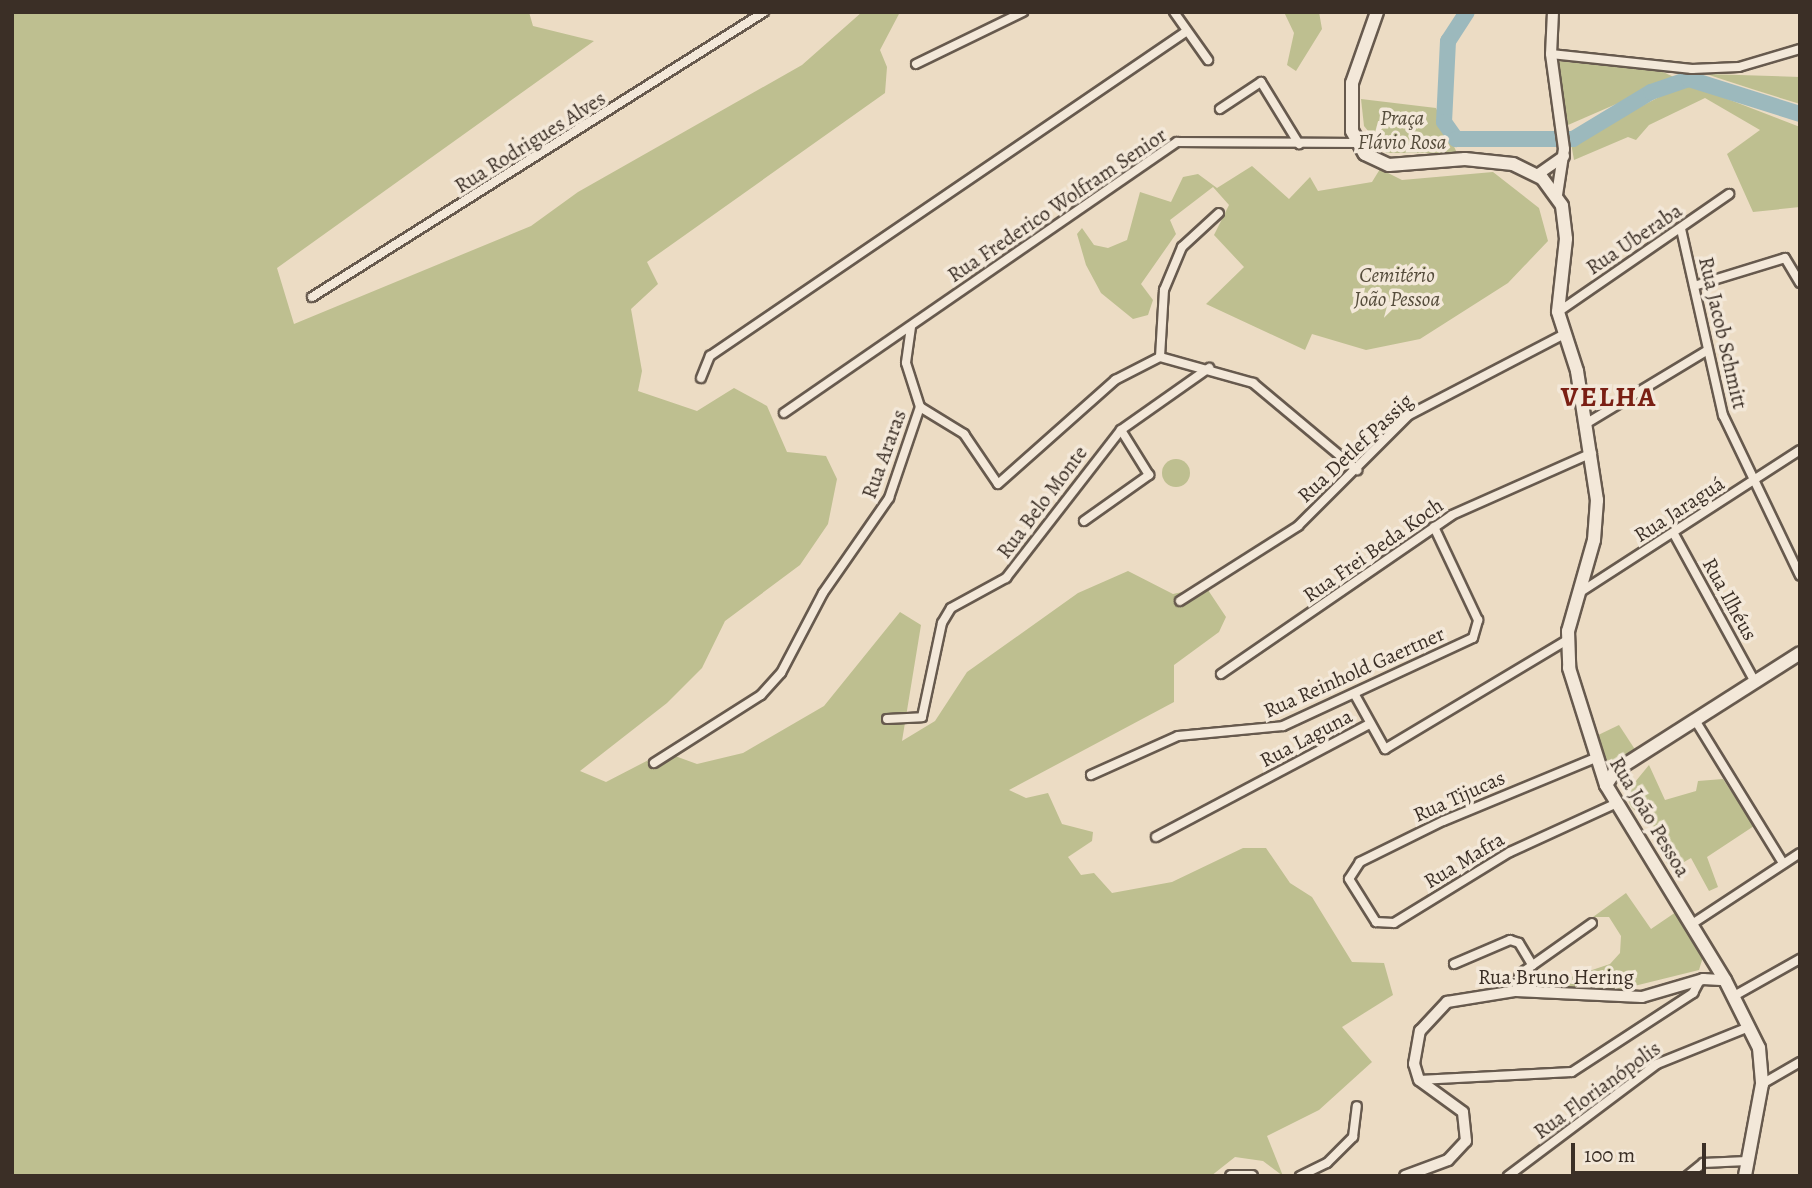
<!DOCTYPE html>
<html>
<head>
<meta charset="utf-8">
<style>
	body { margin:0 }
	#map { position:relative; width:1812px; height:1188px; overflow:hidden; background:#ecdcc4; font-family:Alegreya,serif }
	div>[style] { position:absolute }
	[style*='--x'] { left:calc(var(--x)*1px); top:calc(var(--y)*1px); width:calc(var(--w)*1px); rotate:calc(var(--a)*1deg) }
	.green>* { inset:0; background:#bebf90 }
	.round { border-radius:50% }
	.river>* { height:16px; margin:-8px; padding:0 8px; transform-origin:8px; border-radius:8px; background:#9cb9bd }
	.roads { filter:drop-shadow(2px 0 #675a4e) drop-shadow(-2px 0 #675a4e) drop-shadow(0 2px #675a4e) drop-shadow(0 -2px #675a4e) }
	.minor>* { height:8px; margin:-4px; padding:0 4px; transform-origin:4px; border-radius:4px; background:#f3e8d9 }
	.tertiary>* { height:10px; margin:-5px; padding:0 5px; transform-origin:5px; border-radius:5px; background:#f3e8d9 }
	.secondary>* { height:12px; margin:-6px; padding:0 6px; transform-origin:6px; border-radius:6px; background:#f3e8d9 }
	span { translate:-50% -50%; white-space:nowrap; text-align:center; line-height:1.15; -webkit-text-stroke:7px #f3e8d9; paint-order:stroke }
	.park-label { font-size:21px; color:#554c3b; font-style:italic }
	.street-label { font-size:21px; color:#3b2f26 }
	.district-label { font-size:28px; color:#7a1f14; font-weight:700; letter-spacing:2px }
	.frame { position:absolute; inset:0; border:14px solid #3b2f26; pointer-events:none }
	.scale { position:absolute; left:1571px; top:1143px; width:135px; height:32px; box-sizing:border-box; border:4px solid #3b2f26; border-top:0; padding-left:9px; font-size:21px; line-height:24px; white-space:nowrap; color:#3b2f26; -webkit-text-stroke:5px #f3e8d9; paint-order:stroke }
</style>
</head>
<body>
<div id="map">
	<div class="green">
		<i style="clip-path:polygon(12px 12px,529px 12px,533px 26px,594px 41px,277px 268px,294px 324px,531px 226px,578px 192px,802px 65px,862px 12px,900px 12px,880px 50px,887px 67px,885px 93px,647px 262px,658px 284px,631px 309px,642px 371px,638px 391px,697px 411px,734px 388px,767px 406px,787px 452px,826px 456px,837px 479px,828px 524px,800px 565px,725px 621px,702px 668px,667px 703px,580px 771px,606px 782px,664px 752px,697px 764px,743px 753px,824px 706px,900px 612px,921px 625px,902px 741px,935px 721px,967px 672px,1078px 593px,1128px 571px,1173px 594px,1206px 587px,1226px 617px,1219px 632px,1174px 665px,1174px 702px,1009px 790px,1026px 798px,1048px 793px,1062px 824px,1093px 832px,1092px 841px,1068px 857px,1081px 875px,1094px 873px,1112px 893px,1172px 882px,1243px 848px,1266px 848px,1290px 883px,1312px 897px,1352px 962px,1384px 963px,1393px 995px,1342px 1027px,1372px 1062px,1319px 1110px,1267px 1136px,1283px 1176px,1263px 1161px,1235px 1157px,1211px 1176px,12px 1176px)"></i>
		<i style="clip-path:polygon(1284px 12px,1319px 12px,1322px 29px,1296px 71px,1287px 65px,1294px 33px)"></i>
		<i style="clip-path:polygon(1558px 61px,1663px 72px,1676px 78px,1568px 125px)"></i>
		<i style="clip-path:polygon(1706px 74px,1800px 77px,1800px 104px,1752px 89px)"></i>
		<i style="clip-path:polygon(1686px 83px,1800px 127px,1800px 207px,1753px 212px,1727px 154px,1760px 130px,1705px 98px,1649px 125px,1636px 140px,1628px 137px,1574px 160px,1571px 143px)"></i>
		<i style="clip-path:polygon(1361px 99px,1436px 108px,1457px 153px,1386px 153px,1364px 126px)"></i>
		<i style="clip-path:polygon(1252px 166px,1289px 199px,1310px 177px,1318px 191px,1372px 182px,1380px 169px,1402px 180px,1493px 172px,1539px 208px,1548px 241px,1508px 283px,1420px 339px,1366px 350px,1312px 334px,1305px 350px,1206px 304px,1244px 267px,1214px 235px,1229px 205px,1213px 187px,1170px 220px,1176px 234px,1141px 284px,1153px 300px,1148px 315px,1133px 319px,1101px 293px,1086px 265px,1077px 234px,1082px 228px,1094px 245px,1108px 248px,1127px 240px,1140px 192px,1171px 202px,1183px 177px,1198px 174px,1217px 188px)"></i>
		<i class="round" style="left:1162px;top:459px;width:28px;height:28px"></i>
		<i style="clip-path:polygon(1619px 725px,1636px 751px,1604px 767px,1592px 738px)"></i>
		<i style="clip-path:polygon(1649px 765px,1665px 800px,1696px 791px,1698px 781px,1723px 779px,1754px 826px,1707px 857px,1718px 887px,1709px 891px,1691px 858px,1670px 870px,1660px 847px,1665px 836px,1631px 807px,1626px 793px)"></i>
		<i style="clip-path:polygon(1626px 893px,1651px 929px,1676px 912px,1703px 957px,1699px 970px,1618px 990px,1523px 984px,1534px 975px,1571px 977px,1610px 964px,1620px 953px,1621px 936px,1609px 917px,1593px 917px)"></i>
	</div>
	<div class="river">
		<i style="--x:1467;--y:12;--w:35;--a:123"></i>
		<i style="--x:1448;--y:41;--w:81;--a:92.8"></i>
		<i style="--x:1444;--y:122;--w:21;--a:55"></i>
		<i style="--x:1456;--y:139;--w:117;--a:0"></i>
		<i style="--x:1573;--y:139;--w:91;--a:-31.1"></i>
		<i style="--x:1651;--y:92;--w:40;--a:-18.9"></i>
		<i style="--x:1689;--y:79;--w:116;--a:17.5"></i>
	</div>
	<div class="roads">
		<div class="minor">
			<i style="--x:1174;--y:12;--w:59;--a:54.7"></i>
			<i style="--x:1551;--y:54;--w:142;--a:6.1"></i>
			<i style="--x:1692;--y:69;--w:47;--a:-2.4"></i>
			<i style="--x:1739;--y:67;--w:64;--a:-16.4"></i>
			<i style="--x:916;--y:64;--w:119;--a:-25.9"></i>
			<i style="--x:1220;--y:109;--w:49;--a:-33.4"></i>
			<i style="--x:1261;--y:82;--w:73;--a:58.5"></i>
			<i style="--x:1681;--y:229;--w:191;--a:77.3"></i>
			<i style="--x:1723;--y:415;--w:178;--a:64.4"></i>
			<i style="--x:1694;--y:286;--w:95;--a:-17.1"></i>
			<i style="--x:1785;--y:258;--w:29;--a:59"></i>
			<i style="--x:312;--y:297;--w:534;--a:-32.23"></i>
			<i style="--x:1558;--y:312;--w:208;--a:-34.6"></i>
			<i style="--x:911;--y:327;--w:36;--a:98"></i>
			<i style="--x:906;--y:363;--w:46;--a:72.3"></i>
			<i style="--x:1160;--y:357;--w:67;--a:-86.6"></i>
			<i style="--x:1164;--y:290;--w:47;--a:-67.3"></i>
			<i style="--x:1182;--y:247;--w:50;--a:-42.6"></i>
			<i style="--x:701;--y:378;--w:24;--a:-68"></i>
			<i style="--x:710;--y:356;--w:577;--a:-34.27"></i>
			<i style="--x:920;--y:407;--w:52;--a:31.5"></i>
			<i style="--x:964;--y:434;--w:60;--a:55.8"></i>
			<i style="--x:998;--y:484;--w:157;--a:-41.6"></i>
			<i style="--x:1115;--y:380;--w:51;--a:-27.1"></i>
			<i style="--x:1160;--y:357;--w:97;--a:15.6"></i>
			<i style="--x:1253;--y:383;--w:136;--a:39.9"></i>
			<i style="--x:784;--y:413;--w:477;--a:-34.6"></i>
			<i style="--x:1177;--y:142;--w:180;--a:0.3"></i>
			<i style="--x:1587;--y:423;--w:141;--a:-31.1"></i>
			<i style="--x:1084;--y:521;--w:80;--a:-35.3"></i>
			<i style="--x:1149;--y:475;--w:53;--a:-121.9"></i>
			<i style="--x:1674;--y:534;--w:169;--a:61.3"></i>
			<i style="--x:1579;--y:593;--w:263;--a:-32.9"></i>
			<i style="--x:1180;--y:601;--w:140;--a:-32.4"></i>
			<i style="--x:1298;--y:526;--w:157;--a:-45"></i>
			<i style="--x:1409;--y:415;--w:174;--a:-27.5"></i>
			<i style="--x:1221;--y:674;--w:280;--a:-34.5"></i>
			<i style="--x:1452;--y:515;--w:153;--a:-23.9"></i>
			<i style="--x:1355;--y:695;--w:62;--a:60.9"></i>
			<i style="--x:1385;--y:749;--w:212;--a:-30.9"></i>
			<i style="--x:887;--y:719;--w:35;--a:-3"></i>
			<i style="--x:922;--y:717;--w:96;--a:-78"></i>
			<i style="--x:942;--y:623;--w:17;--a:-59"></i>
			<i style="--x:951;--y:608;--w:63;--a:-28.6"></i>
			<i style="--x:1006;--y:578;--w:187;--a:-52.2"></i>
			<i style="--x:1121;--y:430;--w:108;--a:-35.2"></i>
			<i style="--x:1695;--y:720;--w:168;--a:58.4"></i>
			<i style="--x:1593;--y:759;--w:162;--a:157.5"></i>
			<i style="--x:1443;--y:821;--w:93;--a:153.7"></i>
			<i style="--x:1360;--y:862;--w:20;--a:123"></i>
			<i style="--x:1349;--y:879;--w:51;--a:57.9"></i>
			<i style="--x:1376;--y:922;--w:18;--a:3"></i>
			<i style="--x:1394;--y:923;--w:136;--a:-31.5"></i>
			<i style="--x:1510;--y:852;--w:118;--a:-24.6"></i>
			<i style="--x:654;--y:763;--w:127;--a:-32.4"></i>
			<i style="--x:761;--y:695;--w:30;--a:-48"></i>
			<i style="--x:781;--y:673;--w:90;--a:-62.3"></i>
			<i style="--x:823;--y:593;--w:116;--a:-55.2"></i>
			<i style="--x:889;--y:498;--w:96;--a:-71.2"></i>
			<i style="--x:1091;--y:775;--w:95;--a:-24.1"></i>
			<i style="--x:1178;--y:736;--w:105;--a:-5.4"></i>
			<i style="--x:1283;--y:726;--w:209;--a:-24.9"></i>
			<i style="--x:1473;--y:638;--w:19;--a:-74"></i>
			<i style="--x:1478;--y:620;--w:103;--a:-115.3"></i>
			<i style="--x:1156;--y:837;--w:241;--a:-27.9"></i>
			<i style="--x:1692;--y:924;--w:129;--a:-33.3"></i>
			<i style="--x:1454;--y:964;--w:61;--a:-23.2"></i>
			<i style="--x:1510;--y:940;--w:9;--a:18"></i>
			<i style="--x:1519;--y:943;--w:26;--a:59"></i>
			<i style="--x:1516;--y:991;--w:17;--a:-77"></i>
			<i style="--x:1520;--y:974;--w:88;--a:-35.3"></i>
			<i style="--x:1734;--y:996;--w:76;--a:-29.3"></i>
			<i style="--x:1419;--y:1080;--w:153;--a:-3"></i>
			<i style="--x:1572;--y:1072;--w:145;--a:-33.1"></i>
			<i style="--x:1693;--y:993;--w:15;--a:-62"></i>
			<i style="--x:1762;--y:1084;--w:44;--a:-30.1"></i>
			<i style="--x:1300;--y:1176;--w:30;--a:-26"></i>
			<i style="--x:1327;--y:1163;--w:37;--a:-45"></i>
			<i style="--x:1353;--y:1137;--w:31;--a:-83"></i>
			<i style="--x:1508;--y:1176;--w:186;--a:-36.9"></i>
			<i style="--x:1657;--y:1064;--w:99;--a:-21.9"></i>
			<i style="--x:1687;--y:1176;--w:21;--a:-39"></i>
			<i style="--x:1703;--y:1163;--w:44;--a:-2.6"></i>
		</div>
		<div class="tertiary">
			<i style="--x:1553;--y:12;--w:42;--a:92.7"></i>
			<i style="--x:1551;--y:54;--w:96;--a:82.2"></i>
			<i style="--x:1564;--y:149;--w:47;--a:98.7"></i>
			<i style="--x:1537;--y:175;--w:33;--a:-35"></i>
			<i style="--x:1231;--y:1176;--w:21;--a:0"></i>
			<i style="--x:1405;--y:1176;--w:46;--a:-20.4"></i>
			<i style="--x:1448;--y:1160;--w:26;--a:-47"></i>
			<i style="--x:1466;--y:1141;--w:29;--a:-96"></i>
			<i style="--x:1463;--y:1112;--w:54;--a:-144"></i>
			<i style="--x:1419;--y:1080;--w:17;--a:-107"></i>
			<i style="--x:1414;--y:1064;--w:34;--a:-80"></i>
			<i style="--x:1420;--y:1031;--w:40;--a:-47"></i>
			<i style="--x:1447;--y:1002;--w:70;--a:-9.1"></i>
			<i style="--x:1516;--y:991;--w:126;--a:2.7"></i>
			<i style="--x:1642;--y:997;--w:64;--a:-16.4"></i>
			<i style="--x:1703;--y:979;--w:22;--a:3"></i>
		</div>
		<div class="secondary">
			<i style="--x:1377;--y:12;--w:75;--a:109.4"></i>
			<i style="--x:1352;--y:83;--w:48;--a:90"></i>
			<i style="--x:1352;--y:131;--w:26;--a:61"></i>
			<i style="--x:1365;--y:154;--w:26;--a:25"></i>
			<i style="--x:1389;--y:165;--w:76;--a:-4.5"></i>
			<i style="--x:1465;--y:159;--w:48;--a:5.9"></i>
			<i style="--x:1513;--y:164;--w:32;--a:26"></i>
			<i style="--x:1542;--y:178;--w:34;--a:54"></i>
			<i style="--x:1562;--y:206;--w:33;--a:83"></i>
			<i style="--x:1566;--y:239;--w:73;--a:96.3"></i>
			<i style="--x:1558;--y:312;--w:62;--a:72.1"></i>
			<i style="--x:1577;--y:371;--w:131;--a:81.2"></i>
			<i style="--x:1597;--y:500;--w:40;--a:94.3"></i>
			<i style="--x:1594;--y:540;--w:95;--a:105.9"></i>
			<i style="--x:1568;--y:631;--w:37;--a:88"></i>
			<i style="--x:1569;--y:668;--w:123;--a:72.5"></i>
			<i style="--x:1606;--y:785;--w:228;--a:58.6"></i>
			<i style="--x:1725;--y:980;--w:76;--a:63.4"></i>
			<i style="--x:1759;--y:1048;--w:36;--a:85"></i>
			<i style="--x:1762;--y:1084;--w:94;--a:100.5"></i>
			<i style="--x:1606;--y:785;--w:17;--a:-57"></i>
			<i style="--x:1615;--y:771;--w:219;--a:-32.5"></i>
		</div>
	</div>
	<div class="park-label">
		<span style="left:1402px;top:130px">Praça<br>Flávio Rosa</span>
		<span style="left:1397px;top:287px">Cemitério<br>João Pessoa</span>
	</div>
	<div class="street-label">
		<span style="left:530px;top:142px;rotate:-32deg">Rua Rodrigues Alves</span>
		<span style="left:1057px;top:205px;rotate:-34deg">Rua Frederico Wolfram Senior</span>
		<span style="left:1634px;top:239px;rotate:-34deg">Rua Uberaba</span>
		<span style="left:1723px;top:333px;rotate:77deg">Rua Jacob Schmitt</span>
		<span style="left:1355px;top:448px;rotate:-43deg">Rua Detlef Passig</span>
		<span style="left:884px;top:454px;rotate:-70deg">Rua Araras</span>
		<span style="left:1042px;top:502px;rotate:-53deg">Rua Belo Monte</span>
		<span style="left:1679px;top:509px;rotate:-33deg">Rua Jaraguá</span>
		<span style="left:1373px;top:550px;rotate:-35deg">Rua Frei Beda Koch</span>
		<span style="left:1730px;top:599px;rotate:61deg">Rua Ilhéus</span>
		<span style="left:1354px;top:672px;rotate:-24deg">Rua Reinhold Gaertner</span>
		<span style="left:1306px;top:738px;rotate:-28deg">Rua Laguna</span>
		<span style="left:1459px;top:796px;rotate:-24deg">Rua Tijucas</span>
		<span style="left:1650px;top:817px;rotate:59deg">Rua João Pessoa</span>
		<span style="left:1464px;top:860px;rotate:-31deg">Rua Mafra</span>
		<span style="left:1556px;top:977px">Rua Bruno Hering</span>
		<span style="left:1597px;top:1090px;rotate:-36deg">Rua Florianópolis</span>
	</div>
	<div class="district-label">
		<span style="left:1609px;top:397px">VELHA</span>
	</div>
	<div class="frame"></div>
	<div class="scale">100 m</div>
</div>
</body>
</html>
